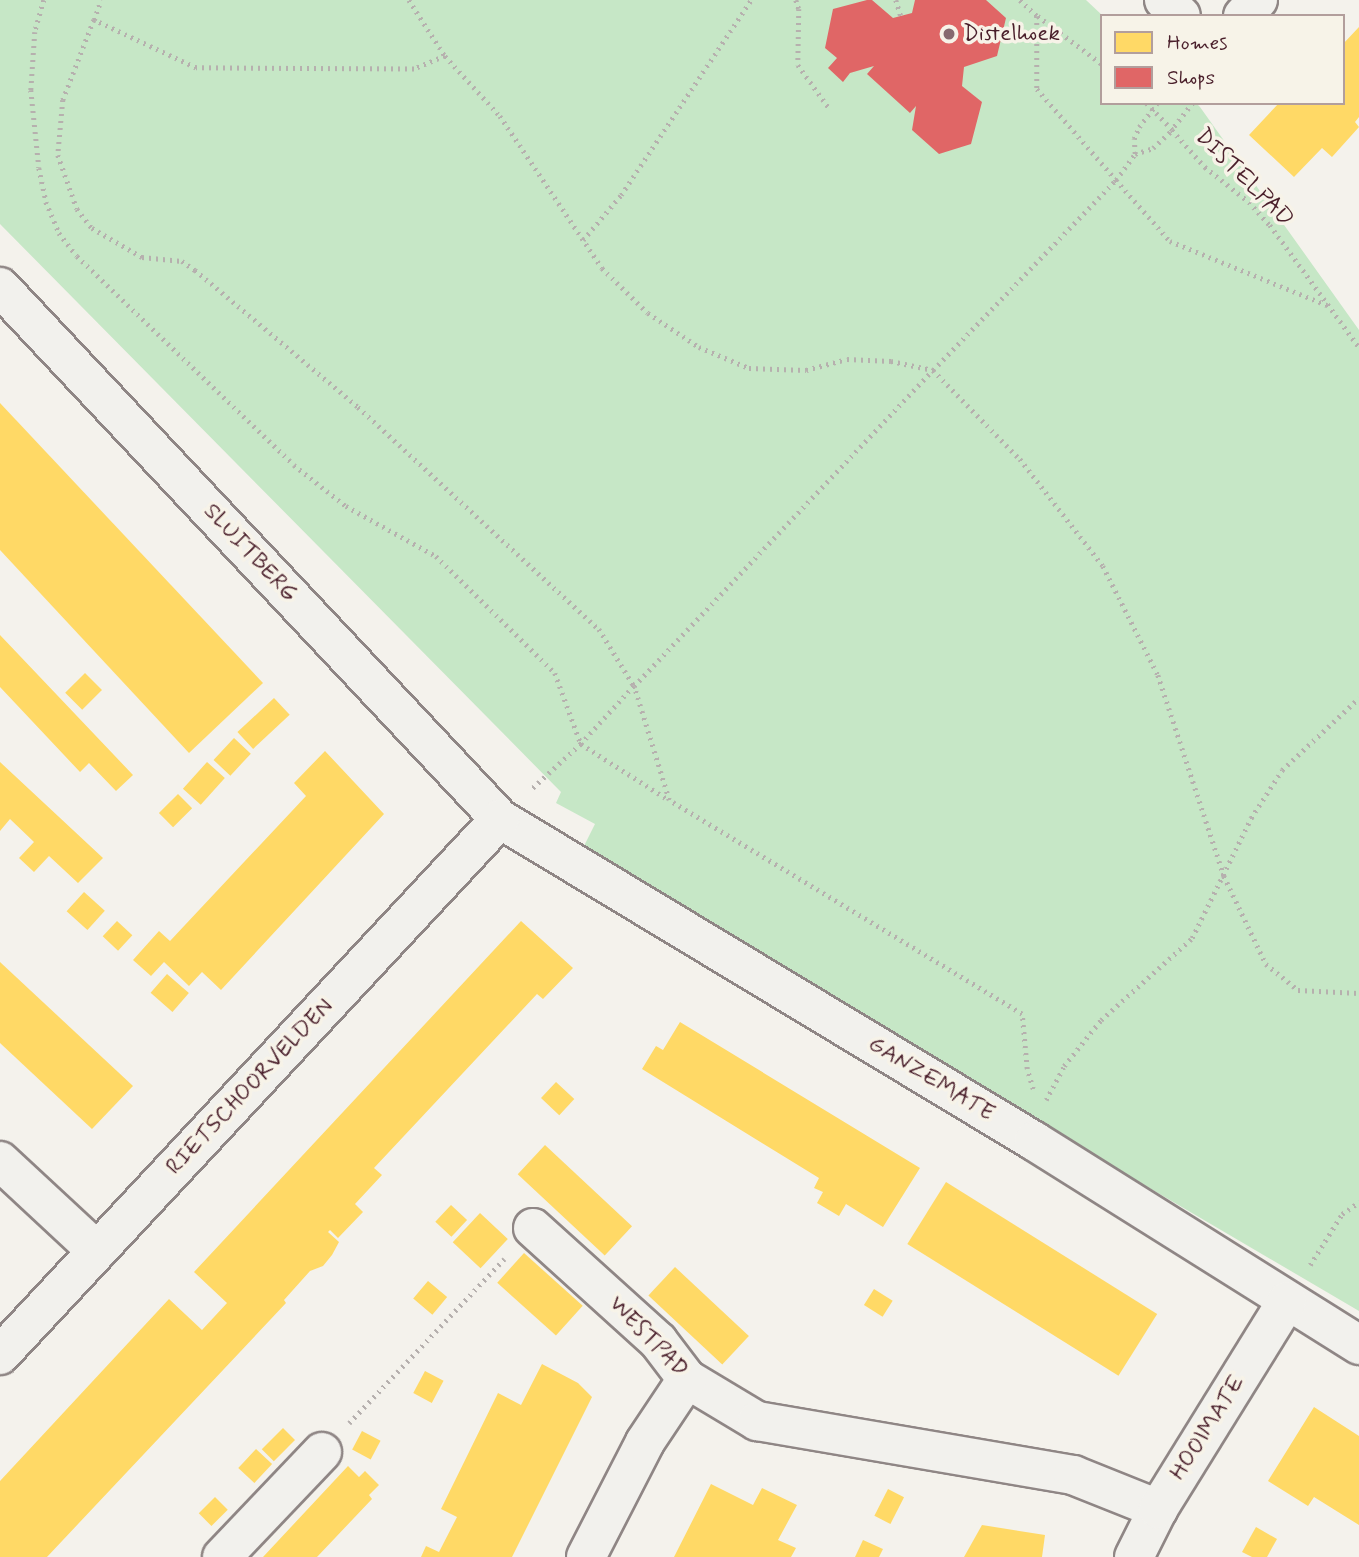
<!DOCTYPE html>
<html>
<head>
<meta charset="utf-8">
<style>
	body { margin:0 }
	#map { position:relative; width:1359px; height:1557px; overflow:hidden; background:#f4f2ec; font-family:Mynerve,sans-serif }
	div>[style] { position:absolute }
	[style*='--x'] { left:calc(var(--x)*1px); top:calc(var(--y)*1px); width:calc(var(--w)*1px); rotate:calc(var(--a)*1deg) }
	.green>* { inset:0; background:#c6e7c6 }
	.homes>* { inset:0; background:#ffd966; transform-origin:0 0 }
	.shops>* { inset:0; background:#e06666 }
	.path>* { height:4.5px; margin-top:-2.25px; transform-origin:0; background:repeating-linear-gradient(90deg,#b6b0ae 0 2px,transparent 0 7px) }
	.roads { filter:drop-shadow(2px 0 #8f8685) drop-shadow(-2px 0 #8f8685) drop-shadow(0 2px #8f8685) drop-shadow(0 -2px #8f8685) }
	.minor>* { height:38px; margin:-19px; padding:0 19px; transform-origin:19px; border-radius:19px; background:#f2f1ed }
	.dots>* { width:19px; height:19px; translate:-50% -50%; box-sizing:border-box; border:4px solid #f7f3e8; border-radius:50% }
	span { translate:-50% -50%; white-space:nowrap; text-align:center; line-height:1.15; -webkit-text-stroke:7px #f7f3e8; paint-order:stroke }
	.poi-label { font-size:23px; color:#4a1f2b }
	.left { translate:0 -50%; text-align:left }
	.street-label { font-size:23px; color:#4a1f2b }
	.legend { position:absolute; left:1100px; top:14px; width:245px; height:91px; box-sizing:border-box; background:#f7f3e8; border:2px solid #b29e9c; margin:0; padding:9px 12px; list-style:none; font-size:21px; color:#4a1f2b }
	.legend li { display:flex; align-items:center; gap:14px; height:35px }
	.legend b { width:35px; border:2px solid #b29e9c }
</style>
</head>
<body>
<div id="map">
	<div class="green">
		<i style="clip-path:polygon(0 0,1086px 0,1103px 16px,1102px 103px,1196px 103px,1200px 107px,1359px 330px,1359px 1311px,1044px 1126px,584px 846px,595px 824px,556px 803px,561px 792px,0 224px)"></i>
	</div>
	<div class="homes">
		<i style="clip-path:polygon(1359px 27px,1359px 117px,1355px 122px,1359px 127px,1332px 157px,1322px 148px,1294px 177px,1249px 135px,1279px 103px,1343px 103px,1343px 44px)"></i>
		<i style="clip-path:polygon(0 403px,263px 683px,189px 753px,0 550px)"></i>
		<i style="clip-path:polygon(0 635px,133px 775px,116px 791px,89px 763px,80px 772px,0 687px)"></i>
		<i style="left:85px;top:673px;width:24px;height:28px;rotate:45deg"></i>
		<i style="left:274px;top:698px;width:23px;height:50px;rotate:47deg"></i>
		<i style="left:234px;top:738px;width:23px;height:30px;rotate:43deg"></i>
		<i style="clip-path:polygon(325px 751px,384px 814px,221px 990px,202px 972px,189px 986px,164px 962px,151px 976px,133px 960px,159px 931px,170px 941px,306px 796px,294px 783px)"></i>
		<i style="clip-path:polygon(0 762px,103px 858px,78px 883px,49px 856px,34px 872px,19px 858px,34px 842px,10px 819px,0 831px)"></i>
		<i style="left:207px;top:762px;width:24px;height:36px;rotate:42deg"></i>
		<i style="left:178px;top:794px;width:20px;height:27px;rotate:45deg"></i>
		<i style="left:84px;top:892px;width:28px;height:26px;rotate:42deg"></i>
		<i style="left:117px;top:921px;width:21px;height:21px;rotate:43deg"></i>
		<i style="clip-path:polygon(521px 921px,573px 968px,543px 999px,537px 994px,374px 1168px,382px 1175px,355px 1204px,363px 1212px,338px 1238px,330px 1230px,328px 1232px,339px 1242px,332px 1255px,323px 1266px,310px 1271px,284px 1300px,286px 1303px,47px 1557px,0 1557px,0 1481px,169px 1299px,202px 1330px,227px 1303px,194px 1272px)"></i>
		<i style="clip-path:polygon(0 962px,133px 1086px,92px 1129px,0 1043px)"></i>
		<i style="left:167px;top:974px;width:29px;height:25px;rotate:41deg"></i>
		<i style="clip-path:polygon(680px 1022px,920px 1168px,883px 1227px,846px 1204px,839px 1216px,817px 1203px,823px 1192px,814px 1188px,819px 1178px,642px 1069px,656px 1046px,663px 1050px)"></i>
		<i style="left:556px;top:1082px;width:25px;height:22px;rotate:43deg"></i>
		<i style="left:545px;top:1145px;width:119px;height:40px;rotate:43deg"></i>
		<i style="left:946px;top:1182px;width:249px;height:73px;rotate:32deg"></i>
		<i style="left:451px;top:1205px;width:22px;height:23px;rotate:43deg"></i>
		<i style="left:480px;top:1213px;width:38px;height:40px;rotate:43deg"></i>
		<i style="left:524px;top:1253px;width:79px;height:40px;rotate:42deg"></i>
		<i style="left:675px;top:1267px;width:101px;height:39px;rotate:43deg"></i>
		<i style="left:428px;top:1281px;width:25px;height:23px;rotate:40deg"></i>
		<i style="left:874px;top:1289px;width:22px;height:19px;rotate:32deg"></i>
		<i style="clip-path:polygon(542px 1364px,578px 1383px,592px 1397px,512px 1557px,421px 1557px,426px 1546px,439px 1552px,457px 1517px,441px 1509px,498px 1393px,521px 1405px)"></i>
		<i style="left:425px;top:1371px;width:21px;height:25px;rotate:28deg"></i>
		<i style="clip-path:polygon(1314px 1407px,1359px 1436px,1359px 1525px,1314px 1497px,1308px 1506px,1268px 1481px)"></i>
		<i style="left:283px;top:1428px;width:17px;height:30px;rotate:45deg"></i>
		<i style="left:362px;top:1431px;width:21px;height:21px;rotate:28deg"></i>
		<i style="left:256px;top:1449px;width:22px;height:26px;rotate:43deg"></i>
		<i style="clip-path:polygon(348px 1466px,359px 1477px,365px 1471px,379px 1485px,369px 1495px,372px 1499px,317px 1557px,263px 1557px)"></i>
		<i style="clip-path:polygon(711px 1484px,753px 1505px,762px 1488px,797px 1505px,778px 1540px,796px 1548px,791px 1557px,674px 1557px)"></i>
		<i style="left:888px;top:1489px;width:18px;height:30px;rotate:27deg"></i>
		<i style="left:215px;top:1497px;width:18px;height:23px;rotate:45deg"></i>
		<i style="clip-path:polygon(982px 1525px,1045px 1535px,1042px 1557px,964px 1557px)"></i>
		<i style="clip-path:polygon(1256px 1527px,1277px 1539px,1267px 1557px,1252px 1557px,1242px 1552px)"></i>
		<i style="clip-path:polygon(863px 1540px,883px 1549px,879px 1557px,855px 1557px)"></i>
	</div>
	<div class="shops">
		<i style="clip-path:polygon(867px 0,872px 0,893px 18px,912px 13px,915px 0,986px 0,1006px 18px,997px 56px,964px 67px,962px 86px,982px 102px,971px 144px,939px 154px,912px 130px,916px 106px,910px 113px,867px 74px,874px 66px,850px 73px,843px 82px,828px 68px,837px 58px,825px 48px,833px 9px)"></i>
	</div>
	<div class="path">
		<i style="--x:44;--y:0;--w:33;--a:106"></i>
		<i style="--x:35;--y:32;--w:58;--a:93.9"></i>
		<i style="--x:31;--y:90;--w:78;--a:84.1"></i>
		<i style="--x:39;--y:168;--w:35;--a:78"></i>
		<i style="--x:46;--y:202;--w:34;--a:67"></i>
		<i style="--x:59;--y:233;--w:29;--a:52"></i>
		<i style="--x:77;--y:256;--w:301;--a:43.9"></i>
		<i style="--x:294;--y:465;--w:66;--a:38.3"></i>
		<i style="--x:346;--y:506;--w:103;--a:29.1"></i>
		<i style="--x:436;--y:556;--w:167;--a:44.5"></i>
		<i style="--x:555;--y:673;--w:76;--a:69.9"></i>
		<i style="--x:581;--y:744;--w:104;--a:32.5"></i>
		<i style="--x:409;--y:0;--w:67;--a:57.3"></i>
		<i style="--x:445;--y:56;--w:81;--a:47.5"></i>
		<i style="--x:500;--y:116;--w:183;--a:56.1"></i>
		<i style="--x:602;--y:268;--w:64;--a:44.4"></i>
		<i style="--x:648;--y:313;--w:61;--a:33.7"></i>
		<i style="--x:699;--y:347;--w:54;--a:22.8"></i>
		<i style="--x:749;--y:368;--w:57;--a:2"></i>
		<i style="--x:806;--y:370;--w:42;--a:-15"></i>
		<i style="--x:847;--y:359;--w:44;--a:2.6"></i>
		<i style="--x:891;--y:361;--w:43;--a:12.1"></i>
		<i style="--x:933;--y:370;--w:264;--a:-46.1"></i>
		<i style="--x:1116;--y:180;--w:81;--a:48.5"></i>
		<i style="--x:1170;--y:241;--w:170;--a:22.2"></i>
		<i style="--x:796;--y:0;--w:9;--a:72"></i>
		<i style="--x:799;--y:9;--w:56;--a:91"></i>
		<i style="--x:798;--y:65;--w:53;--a:54.2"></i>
		<i style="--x:896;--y:0;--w:17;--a:73"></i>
		<i style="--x:1020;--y:0;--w:23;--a:43"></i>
		<i style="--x:1037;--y:16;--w:73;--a:90"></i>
		<i style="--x:1037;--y:89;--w:121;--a:49"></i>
		<i style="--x:1116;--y:180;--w:32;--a:-54"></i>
		<i style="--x:1135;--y:154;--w:19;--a:-18"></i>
		<i style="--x:1153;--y:148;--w:26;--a:-43"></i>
		<i style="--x:1172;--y:130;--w:37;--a:-134"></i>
		<i style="--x:1038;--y:16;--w:80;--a:36.9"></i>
		<i style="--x:94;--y:20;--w:21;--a:-71"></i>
		<i style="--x:445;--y:56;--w:34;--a:157"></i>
		<i style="--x:414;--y:69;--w:218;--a:-179.7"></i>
		<i style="--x:196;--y:68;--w:113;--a:-154.8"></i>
		<i style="--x:94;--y:20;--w:86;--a:111.2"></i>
		<i style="--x:63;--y:100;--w:55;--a:95.2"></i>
		<i style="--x:58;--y:155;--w:57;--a:70.6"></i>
		<i style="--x:77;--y:209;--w:24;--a:52"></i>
		<i style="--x:92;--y:228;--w:58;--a:30.1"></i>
		<i style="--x:142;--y:257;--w:40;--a:5.7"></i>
		<i style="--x:182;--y:261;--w:16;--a:35"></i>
		<i style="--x:195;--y:270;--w:213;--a:40"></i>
		<i style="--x:358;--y:407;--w:328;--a:42.7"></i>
		<i style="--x:599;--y:629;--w:67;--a:58.4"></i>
		<i style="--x:634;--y:686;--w:79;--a:132.4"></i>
		<i style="--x:581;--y:744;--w:68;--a:137.4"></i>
		<i style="--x:1193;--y:103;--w:34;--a:128"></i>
		<i style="--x:1172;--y:130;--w:50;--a:48.3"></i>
		<i style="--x:1205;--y:167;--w:56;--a:38.5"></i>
		<i style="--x:1249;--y:202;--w:31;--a:48"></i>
		<i style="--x:1270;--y:225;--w:151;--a:53.9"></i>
		<i style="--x:1135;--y:154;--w:15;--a:-94"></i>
		<i style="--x:1134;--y:139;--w:13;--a:-67"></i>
		<i style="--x:1139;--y:127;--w:30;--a:-53"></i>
		<i style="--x:583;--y:240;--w:59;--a:-49.8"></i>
		<i style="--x:621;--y:195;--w:234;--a:-56.3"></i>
		<i style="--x:1033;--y:1089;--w:21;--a:-107"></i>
		<i style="--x:1027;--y:1069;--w:55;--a:-95.2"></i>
		<i style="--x:1022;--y:1014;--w:413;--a:-148.8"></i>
		<i style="--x:669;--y:800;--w:119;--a:-107.1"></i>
		<i style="--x:634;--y:686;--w:435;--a:-46.6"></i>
		<i style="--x:933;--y:370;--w:124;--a:45.7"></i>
		<i style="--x:1020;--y:459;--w:135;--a:52.2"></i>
		<i style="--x:1103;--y:566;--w:122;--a:63.2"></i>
		<i style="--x:1158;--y:675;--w:212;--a:71.8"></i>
		<i style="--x:1224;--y:876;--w:98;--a:64.5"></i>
		<i style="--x:1266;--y:964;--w:41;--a:39.1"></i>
		<i style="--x:1298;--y:990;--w:61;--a:2.8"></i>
		<i style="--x:1046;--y:1100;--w:38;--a:-62"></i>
		<i style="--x:1064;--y:1066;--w:59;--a:-51.2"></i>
		<i style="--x:1101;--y:1020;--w:122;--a:-42"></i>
		<i style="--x:1192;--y:938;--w:134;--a:-63.8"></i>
		<i style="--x:1251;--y:818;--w:57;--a:-57.1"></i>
		<i style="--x:1282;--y:770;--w:105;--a:-43.1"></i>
		<i style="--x:1310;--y:1265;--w:60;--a:-57.9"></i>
		<i style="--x:1342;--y:1214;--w:21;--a:-35"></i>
		<i style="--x:349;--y:1423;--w:226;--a:-46.6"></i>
	</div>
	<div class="roads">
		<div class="minor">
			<i style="--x:1164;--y:0;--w:23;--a:43"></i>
			<i style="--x:1243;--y:16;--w:22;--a:-47"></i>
			<i style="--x:0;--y:287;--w:730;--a:46.78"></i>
			<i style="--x:500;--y:819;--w:624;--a:31.09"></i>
			<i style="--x:1034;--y:1141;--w:384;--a:32.1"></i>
			<i style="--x:0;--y:1161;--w:132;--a:42.9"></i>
			<i style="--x:533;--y:1228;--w:169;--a:42.1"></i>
			<i style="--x:658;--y:1341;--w:48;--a:52.7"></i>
			<i style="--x:687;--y:1379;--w:82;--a:31"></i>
			<i style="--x:757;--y:1421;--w:321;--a:9.7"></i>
			<i style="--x:1073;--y:1475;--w:92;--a:21.8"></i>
			<i style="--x:0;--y:1355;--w:733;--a:-46.99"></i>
			<i style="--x:222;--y:1557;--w:145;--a:-46.4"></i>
			<i style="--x:586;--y:1557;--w:129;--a:-62.8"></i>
			<i style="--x:645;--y:1442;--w:76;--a:-56.3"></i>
			<i style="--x:1134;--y:1557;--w:54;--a:-63.4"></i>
			<i style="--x:1158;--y:1509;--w:245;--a:-58.2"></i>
		</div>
	</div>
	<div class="dots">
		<i style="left:949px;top:34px;background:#86696f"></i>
	</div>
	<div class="poi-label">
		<span class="left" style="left:963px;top:34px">Distelhoek</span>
	</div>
	<div class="street-label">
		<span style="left:1244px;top:178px;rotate:45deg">DISTELPAD</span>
		<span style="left:250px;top:553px;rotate:47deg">SLUITBERG</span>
		<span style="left:931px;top:1079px;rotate:31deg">GANZEMATE</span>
		<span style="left:250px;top:1087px;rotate:-47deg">RIETSCHOORVELDEN</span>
		<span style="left:648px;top:1337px;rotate:46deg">WESTPAD</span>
		<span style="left:1208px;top:1428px;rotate:-58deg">HOOIMATE</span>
	</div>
	<ul class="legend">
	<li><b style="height:19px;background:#ffd966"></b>Homes</li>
	<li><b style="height:19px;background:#e06666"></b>Shops</li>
	</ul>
</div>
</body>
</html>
